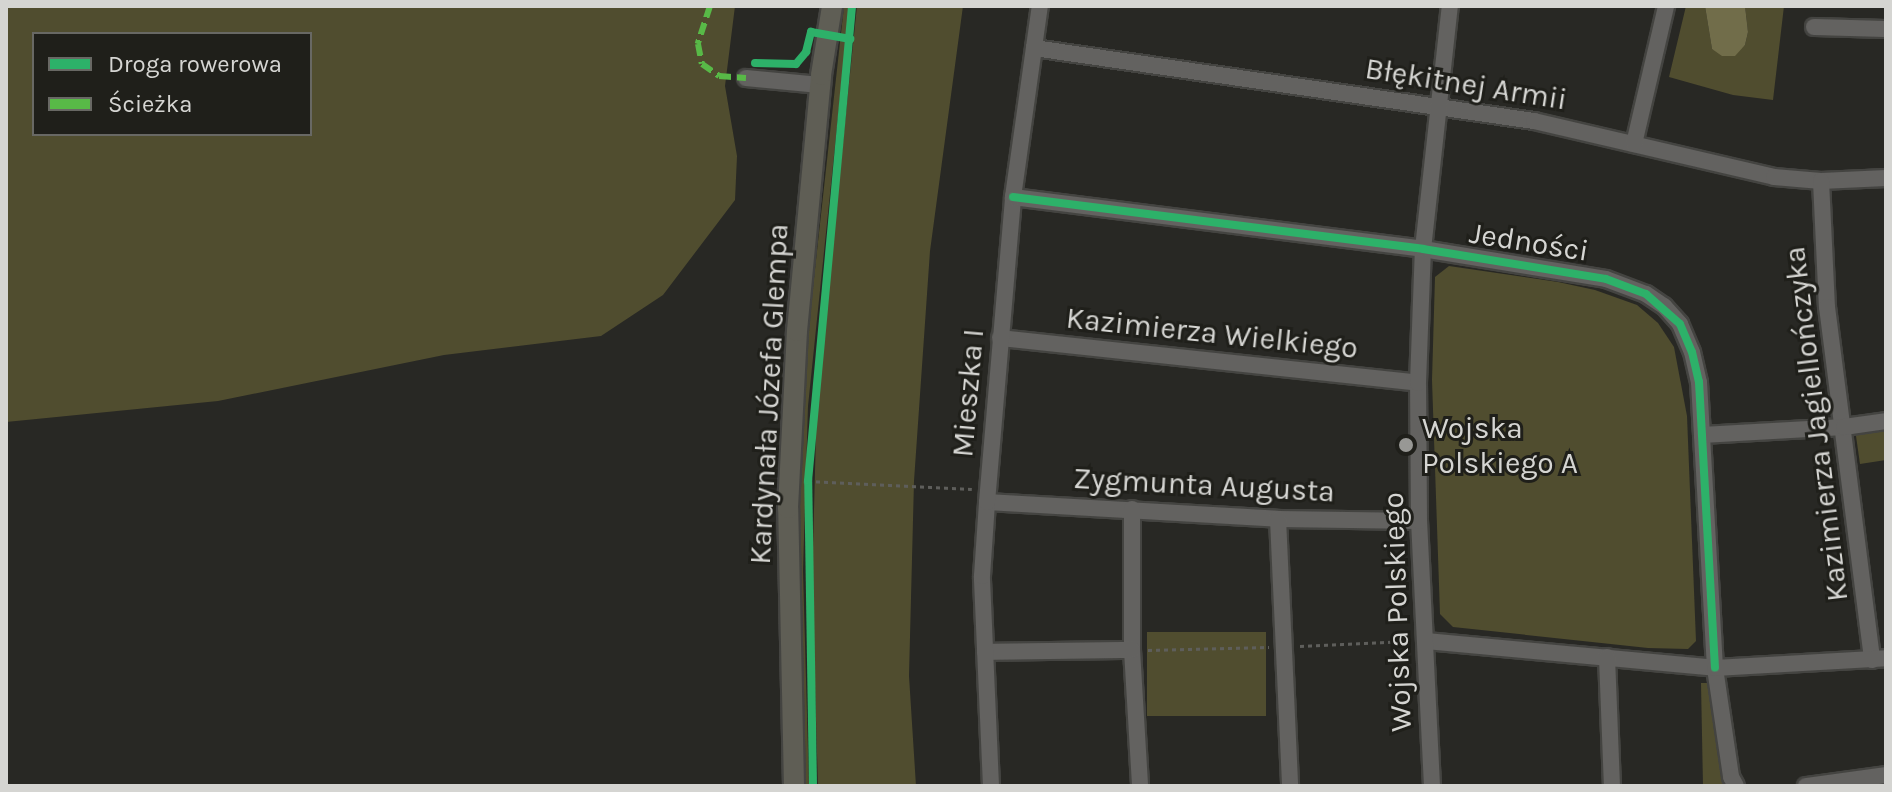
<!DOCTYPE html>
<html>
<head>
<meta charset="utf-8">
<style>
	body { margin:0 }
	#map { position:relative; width:1892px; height:792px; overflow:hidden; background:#282824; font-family:Karla,sans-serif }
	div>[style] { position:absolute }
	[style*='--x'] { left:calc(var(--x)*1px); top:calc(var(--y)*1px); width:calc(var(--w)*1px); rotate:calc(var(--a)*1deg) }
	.green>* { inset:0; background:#504d2f; transform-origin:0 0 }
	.water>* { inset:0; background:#716d4a }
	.path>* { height:3px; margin-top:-1.5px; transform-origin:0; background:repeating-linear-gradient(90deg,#5e5e5b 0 4px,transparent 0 8px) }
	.roads { filter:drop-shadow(2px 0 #444441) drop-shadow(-2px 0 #444441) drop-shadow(0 2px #444441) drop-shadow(0 -2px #444441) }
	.minor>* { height:16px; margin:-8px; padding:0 8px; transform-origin:8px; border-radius:8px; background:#636260 }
	.major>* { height:20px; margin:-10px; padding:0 10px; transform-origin:10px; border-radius:10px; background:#5f5e55 }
	.quiet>* { height:6px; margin-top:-3px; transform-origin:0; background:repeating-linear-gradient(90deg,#58b947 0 12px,transparent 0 18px) }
	.cycleway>* { height:8px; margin:-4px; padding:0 4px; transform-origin:4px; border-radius:4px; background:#2db169 }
	.dots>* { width:22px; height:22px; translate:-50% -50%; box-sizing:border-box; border:4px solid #1f1f1a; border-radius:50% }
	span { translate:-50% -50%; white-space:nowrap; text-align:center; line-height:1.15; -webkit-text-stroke:6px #1f1f1a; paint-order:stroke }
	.street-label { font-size:30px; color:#d5d5d2 }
	.poi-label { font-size:30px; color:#d5d5d2 }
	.left { translate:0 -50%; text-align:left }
	.frame { position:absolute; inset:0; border:8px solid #d5d5d2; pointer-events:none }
	.legend { position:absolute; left:32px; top:32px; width:280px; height:104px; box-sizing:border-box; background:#1f1f1a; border:2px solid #686864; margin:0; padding:10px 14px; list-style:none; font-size:24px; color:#d5d5d2 }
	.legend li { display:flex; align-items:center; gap:16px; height:40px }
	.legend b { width:40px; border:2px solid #686864 }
</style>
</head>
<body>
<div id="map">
	<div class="green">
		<i style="clip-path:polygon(evenodd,6px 6px,735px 6px,725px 86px,737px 156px,735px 200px,663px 295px,601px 336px,444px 355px,218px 401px,6px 422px,6px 6px,34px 34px,310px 34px,310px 134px,34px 134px,34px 34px)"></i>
		<i style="clip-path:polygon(844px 6px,849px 6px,847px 30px,808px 406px,803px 571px,809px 786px,802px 786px,797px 561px,803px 378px)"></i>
		<i style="clip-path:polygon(857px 6px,963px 6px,930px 251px,914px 481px,909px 676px,916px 786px,818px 786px,812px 586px,817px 395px)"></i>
		<i style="clip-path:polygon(1686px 6px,1705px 6px,1712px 49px,1731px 56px,1745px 45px,1748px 32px,1745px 6px,1784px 6px,1773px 100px,1733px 95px,1669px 77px)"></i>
		<i style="clip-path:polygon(1449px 266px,1558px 282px,1595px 290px,1637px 305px,1658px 323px,1674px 347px,1687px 416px,1696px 641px,1688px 649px,1648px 648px,1453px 627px,1440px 614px,1432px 380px,1435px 277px)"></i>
		<i style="clip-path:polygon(1886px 426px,1886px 460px,1860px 464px,1855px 429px)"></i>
		<i style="left:1147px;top:632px;width:119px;height:84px"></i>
		<i style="clip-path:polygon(1701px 683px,1713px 683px,1728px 786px,1703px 786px)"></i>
	</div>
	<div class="water">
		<i style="clip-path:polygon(1705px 6px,1745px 6px,1748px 32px,1745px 45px,1735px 56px,1722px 56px,1712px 49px)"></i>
	</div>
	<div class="path">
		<i style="--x:808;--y:481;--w:164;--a:2.8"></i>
		<i style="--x:1300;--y:646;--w:108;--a:-2.7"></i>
		<i style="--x:1148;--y:650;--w:121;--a:-1.4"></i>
	</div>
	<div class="roads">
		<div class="minor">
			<i style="--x:1814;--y:27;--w:72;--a:1.6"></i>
			<i style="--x:1034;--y:48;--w:505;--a:8.31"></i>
			<i style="--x:1534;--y:121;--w:246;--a:13.1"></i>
			<i style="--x:1774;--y:177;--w:47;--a:4.9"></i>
			<i style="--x:1821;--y:181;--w:65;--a:-2.6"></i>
			<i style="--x:746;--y:78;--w:74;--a:5.4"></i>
			<i style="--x:1634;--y:144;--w:142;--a:-76.9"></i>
			<i style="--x:1821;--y:181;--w:126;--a:87.3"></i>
			<i style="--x:1827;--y:307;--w:356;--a:82.7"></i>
			<i style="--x:1013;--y:197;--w:413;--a:7.2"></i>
			<i style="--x:1423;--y:249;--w:185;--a:9.3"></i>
			<i style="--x:1606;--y:279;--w:43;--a:20.6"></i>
			<i style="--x:1646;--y:294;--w:22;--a:34"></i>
			<i style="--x:1664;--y:306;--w:24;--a:48"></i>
			<i style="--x:1680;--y:324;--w:30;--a:67"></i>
			<i style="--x:1692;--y:352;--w:31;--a:77"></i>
			<i style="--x:1699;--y:382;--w:286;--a:86.8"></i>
			<i style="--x:1715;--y:668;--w:110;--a:81.6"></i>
			<i style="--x:1731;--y:777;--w:10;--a:61"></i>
			<i style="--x:1000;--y:338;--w:420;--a:6.1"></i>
			<i style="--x:1702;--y:435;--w:142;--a:-3.2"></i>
			<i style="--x:1844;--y:427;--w:42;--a:-8.1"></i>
			<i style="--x:987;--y:502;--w:291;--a:3.3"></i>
			<i style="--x:1278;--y:519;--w:141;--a:0.8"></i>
			<i style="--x:1132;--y:509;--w:141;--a:90"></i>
			<i style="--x:1132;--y:650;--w:136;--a:86.6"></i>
			<i style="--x:1278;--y:519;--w:267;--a:87.4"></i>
			<i style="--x:1426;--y:641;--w:290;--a:5.3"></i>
			<i style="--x:1715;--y:668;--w:171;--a:-3.3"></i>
			<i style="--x:985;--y:652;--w:147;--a:-0.8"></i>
			<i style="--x:1607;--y:657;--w:129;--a:87.8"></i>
			<i style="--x:991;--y:786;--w:210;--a:-92.5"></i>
			<i style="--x:982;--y:576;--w:74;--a:-86.1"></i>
			<i style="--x:987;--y:502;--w:306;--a:-85.1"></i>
			<i style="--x:1013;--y:197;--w:193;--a:-82"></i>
			<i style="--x:1432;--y:786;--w:265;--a:-92.8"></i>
			<i style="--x:1419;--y:521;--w:138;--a:-90.4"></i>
			<i style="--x:1418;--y:383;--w:134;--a:-87.9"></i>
			<i style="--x:1423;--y:249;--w:244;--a:-83.7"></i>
			<i style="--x:1806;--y:786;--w:81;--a:-7.8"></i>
		</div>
		<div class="major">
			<i style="--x:794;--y:786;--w:278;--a:-91.2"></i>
			<i style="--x:788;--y:508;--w:177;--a:-87.1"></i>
			<i style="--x:797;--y:331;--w:257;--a:-84.6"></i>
			<i style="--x:821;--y:75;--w:70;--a:-80.9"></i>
		</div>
	</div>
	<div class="quiet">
		<i style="--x:710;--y:6;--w:40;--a:108"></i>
		<i style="--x:698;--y:44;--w:20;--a:79"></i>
		<i style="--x:702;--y:64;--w:21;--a:35"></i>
		<i style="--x:719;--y:76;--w:27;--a:4"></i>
	</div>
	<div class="cycleway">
		<i style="--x:755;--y:63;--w:41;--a:1.4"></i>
		<i style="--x:796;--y:64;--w:16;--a:-50"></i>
		<i style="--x:806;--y:52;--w:21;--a:-76"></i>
		<i style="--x:811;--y:32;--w:40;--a:10"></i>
		<i style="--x:1013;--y:197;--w:413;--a:7.2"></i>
		<i style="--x:1423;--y:249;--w:185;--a:9.3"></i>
		<i style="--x:1606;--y:279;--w:43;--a:20.6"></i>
		<i style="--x:1646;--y:294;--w:45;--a:41.4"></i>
		<i style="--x:1680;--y:324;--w:30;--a:67"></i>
		<i style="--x:1692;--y:352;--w:31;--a:77"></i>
		<i style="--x:1699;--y:382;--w:286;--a:86.8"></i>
		<i style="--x:813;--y:786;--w:305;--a:-90.9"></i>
		<i style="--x:808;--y:481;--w:477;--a:-84.7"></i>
	</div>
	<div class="dots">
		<i style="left:1406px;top:445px;background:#989895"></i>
	</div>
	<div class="street-label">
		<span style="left:1466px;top:84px;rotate:9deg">Błękitnej Armii</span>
		<span style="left:1529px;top:242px;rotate:9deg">Jedności</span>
		<span style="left:1212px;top:333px;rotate:6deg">Kazimierza Wielkiego</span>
		<span style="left:968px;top:393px;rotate:-85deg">Mieszka I</span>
		<span style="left:769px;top:394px;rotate:-87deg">Kardynała Józefa Glempa</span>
		<span style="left:1816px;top:424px;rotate:-97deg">Kazimierza Jagiellończyka</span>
		<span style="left:1204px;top:485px;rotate:3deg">Zygmunta Augusta</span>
		<span style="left:1397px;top:612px;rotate:-92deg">Wojska Polskiego</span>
	</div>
	<div class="poi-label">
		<span class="left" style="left:1422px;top:445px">Wojska<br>Polskiego A</span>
	</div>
	<div class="frame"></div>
	<ul class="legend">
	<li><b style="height:10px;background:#2db169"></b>Droga rowerowa</li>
	<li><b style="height:10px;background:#58b947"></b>Ścieżka</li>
	</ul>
</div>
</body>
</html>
